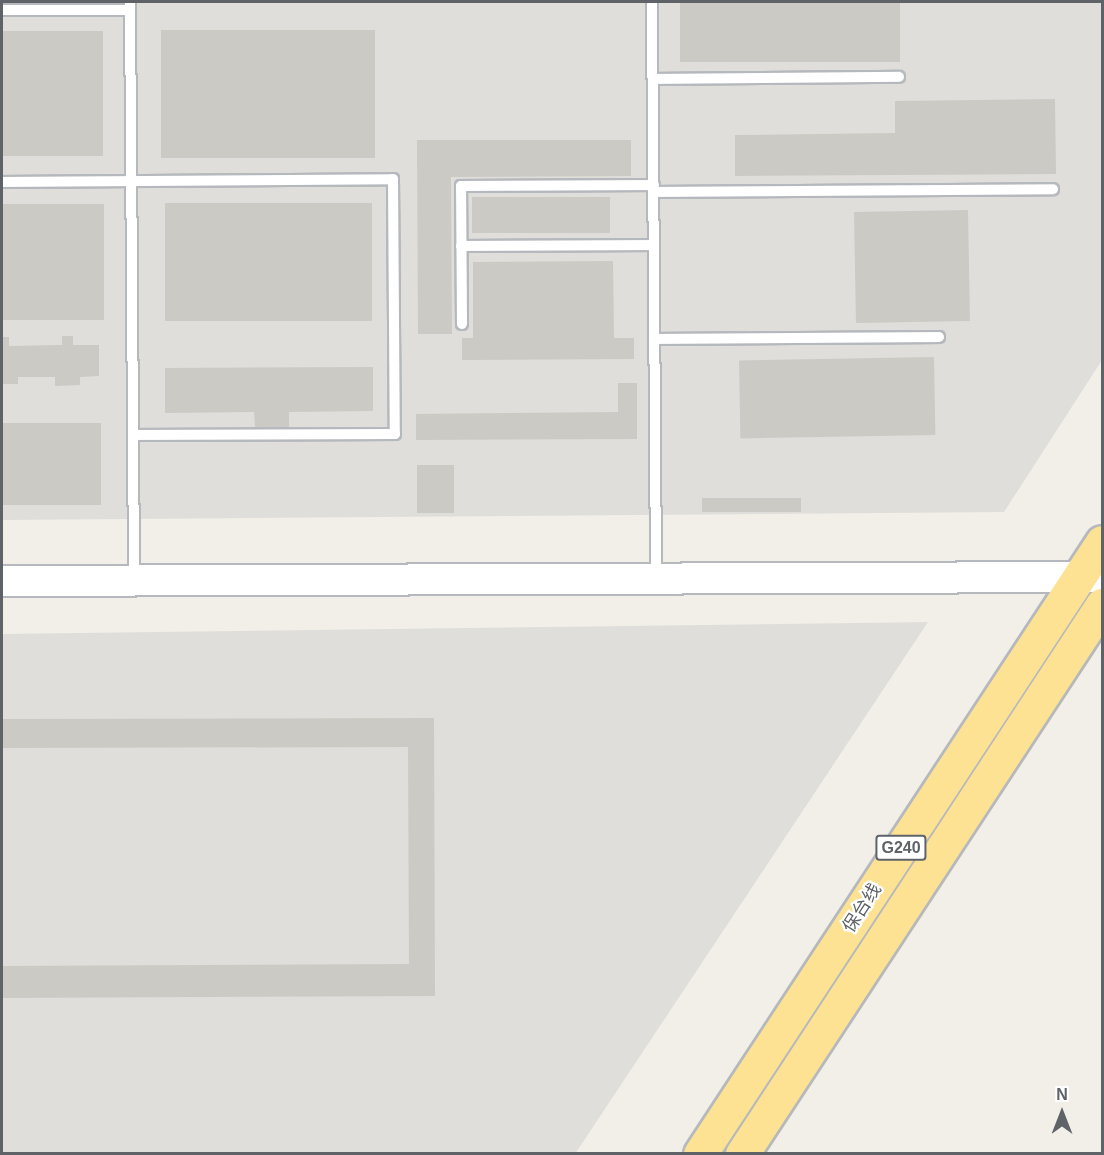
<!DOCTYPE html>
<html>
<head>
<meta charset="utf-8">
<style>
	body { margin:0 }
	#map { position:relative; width:1104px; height:1155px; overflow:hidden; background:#f1efe8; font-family:Helvetica,"Noto Sans SC",sans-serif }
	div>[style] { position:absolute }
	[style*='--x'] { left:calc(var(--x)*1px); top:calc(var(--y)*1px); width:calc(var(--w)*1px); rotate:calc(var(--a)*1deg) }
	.industrial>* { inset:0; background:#e0deda }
	.building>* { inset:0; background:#cccac5; transform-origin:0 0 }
	.roads { filter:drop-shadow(2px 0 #b5b8bc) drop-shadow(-2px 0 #b5b8bc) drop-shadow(0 2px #b5b8bc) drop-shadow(0 -2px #b5b8bc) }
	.lane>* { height:10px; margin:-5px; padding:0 5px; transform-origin:5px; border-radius:5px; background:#fff }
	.secondary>* { height:30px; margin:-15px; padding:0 15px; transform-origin:15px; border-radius:15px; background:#fff }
	.highway>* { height:33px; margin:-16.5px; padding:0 16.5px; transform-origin:16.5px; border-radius:16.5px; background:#fde293 }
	span { translate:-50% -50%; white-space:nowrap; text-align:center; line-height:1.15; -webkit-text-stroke:4.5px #fff; paint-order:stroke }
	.shield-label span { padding:2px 4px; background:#fff; border:2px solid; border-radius:4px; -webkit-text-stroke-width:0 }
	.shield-label { font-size:16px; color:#5f6368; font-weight:700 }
	.street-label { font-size:18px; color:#5f6368 }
	.frame { position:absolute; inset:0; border:3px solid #5f6368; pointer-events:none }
	.north { position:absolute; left:1032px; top:1083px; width:60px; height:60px; -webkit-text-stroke:4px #fff; paint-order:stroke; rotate:0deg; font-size:16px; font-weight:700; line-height:24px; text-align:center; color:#5f6368 }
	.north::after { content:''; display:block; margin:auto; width:21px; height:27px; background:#5f6368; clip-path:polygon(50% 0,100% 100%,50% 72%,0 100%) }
</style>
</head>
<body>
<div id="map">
	<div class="industrial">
		<i style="clip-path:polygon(2px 2px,1102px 2px,1102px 360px,1004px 512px,2px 520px)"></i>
		<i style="clip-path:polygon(928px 622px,575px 1154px,2px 1153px,2px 634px)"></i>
	</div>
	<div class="building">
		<i style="left:680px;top:2px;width:220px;height:60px"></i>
		<i style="left:375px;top:30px;width:128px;height:214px;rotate:90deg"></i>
		<i style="left:103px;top:31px;width:125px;height:101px;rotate:90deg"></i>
		<i style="clip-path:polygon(1055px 99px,1056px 174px,735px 176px,735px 135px,895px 133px,895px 101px)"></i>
		<i style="clip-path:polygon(417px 140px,631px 140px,631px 176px,451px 177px,452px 334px,418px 334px)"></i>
		<i style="left:610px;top:197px;width:36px;height:138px;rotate:90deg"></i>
		<i style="left:372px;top:203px;width:118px;height:207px;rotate:90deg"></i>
		<i style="left:104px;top:204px;width:116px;height:102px;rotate:90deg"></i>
		<i style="left:968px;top:210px;width:111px;height:114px;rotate:89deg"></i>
		<i style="clip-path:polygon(613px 261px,614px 338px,634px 338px,634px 359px,462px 360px,462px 338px,473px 338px,473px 262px)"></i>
		<i style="clip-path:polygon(62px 336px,73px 336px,73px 345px,99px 345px,99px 376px,80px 377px,80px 385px,55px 386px,55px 377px,18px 377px,18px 384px,2px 384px,2px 337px,9px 337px,9px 346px,62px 345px)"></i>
		<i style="left:934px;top:357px;width:78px;height:195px;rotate:89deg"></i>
		<i style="clip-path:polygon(373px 367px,373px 411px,289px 412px,289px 427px,255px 427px,254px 412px,165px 413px,165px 368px)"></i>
		<i style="clip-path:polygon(618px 383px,637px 383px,637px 439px,416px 440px,416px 414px,618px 412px)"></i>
		<i style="left:2px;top:423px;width:99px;height:82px"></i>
		<i style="left:454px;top:465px;width:48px;height:37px;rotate:90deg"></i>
		<i style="left:702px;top:498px;width:99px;height:14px"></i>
		<i style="clip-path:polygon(434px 718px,435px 996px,2px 998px,2px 966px,409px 964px,408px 747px,2px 748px,2px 719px)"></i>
	</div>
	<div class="roads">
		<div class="lane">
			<i style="--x:130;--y:2;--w:578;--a:89.6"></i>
			<i style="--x:652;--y:4;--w:572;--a:89.6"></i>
			<i style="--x:2;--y:10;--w:128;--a:0"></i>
			<i style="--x:653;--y:79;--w:246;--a:-0.5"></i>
			<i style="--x:2;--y:182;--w:391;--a:-0.4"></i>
			<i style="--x:393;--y:179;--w:255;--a:89.6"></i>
			<i style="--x:395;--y:434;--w:262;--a:179.8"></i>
			<i style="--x:654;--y:192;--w:399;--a:-0.4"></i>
			<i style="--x:461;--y:246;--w:193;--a:-0.3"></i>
			<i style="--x:462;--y:324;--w:138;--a:-90.4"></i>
			<i style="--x:461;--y:186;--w:193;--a:-0.3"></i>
			<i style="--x:654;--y:339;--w:285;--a:-0.4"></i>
		</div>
		<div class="secondary">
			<i style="--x:2;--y:581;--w:1100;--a:-0.21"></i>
		</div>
		<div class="highway">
			<i style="--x:700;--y:1154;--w:732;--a:-56.7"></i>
			<i style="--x:742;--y:1154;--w:657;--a:-56.75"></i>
		</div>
	</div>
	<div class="shield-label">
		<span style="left:901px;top:848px">G240</span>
	</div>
	<div class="street-label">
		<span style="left:862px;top:908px;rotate:-57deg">保台线</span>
	</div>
	<div class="frame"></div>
	<div class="north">N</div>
</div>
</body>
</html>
